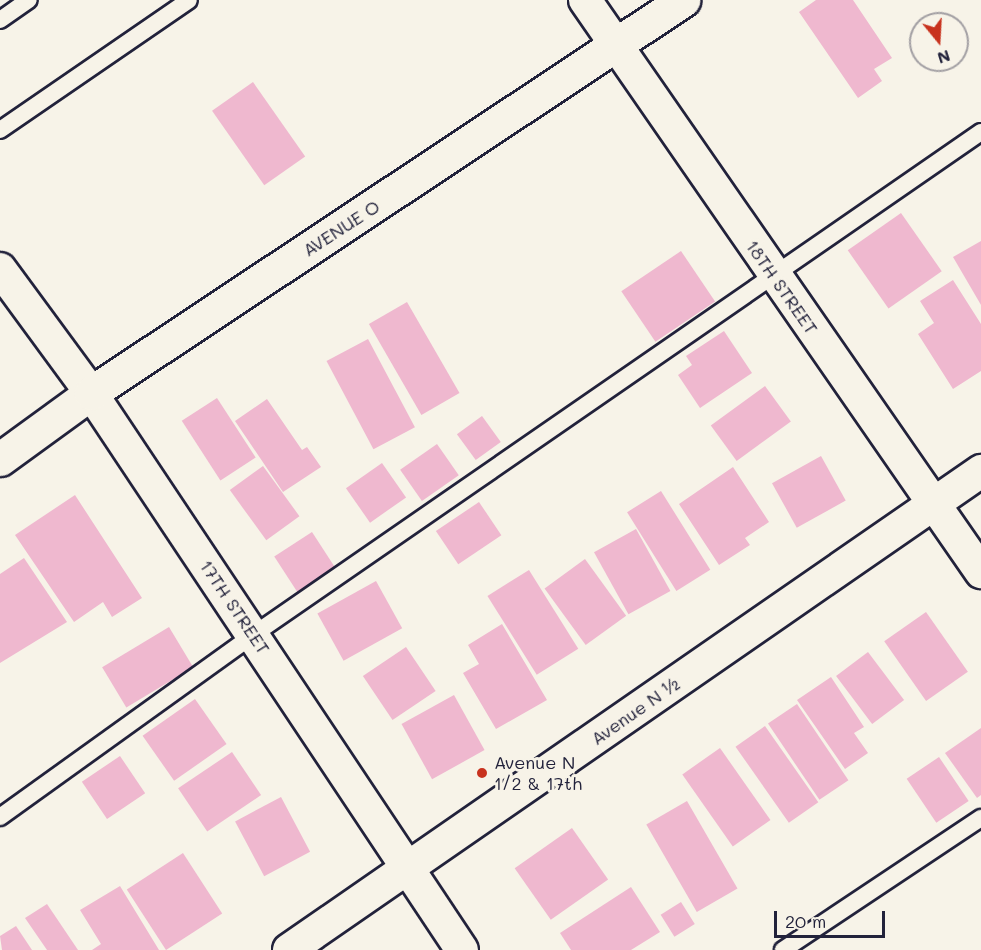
<!DOCTYPE html>
<html>
<head>
<meta charset="utf-8">
<style>
	body { margin:0 }
	#map { position:relative; width:981px; height:950px; overflow:hidden; background:#f7f3e8; font-family:Mali,sans-serif }
	div>[style] { position:absolute }
	[style*='--x'] { left:calc(var(--x)*1px); top:calc(var(--y)*1px); width:calc(var(--w)*1px); rotate:calc(var(--a)*1deg) }
	.building>* { inset:0; background:#efb8cf; transform-origin:0 0 }
	.roads { filter:drop-shadow(2px 0 #22223b) drop-shadow(-2px 0 #22223b) drop-shadow(0 2px #22223b) drop-shadow(0 -2px #22223b) }
	.service>* { height:16px; margin:-8px; padding:0 8px; transform-origin:8px; border-radius:8px; background:#f7f3e8 }
	.minor>* { height:32px; margin:-16px; padding:0 16px; transform-origin:16px; border-radius:16px; background:#f7f3e8 }
	.tertiary>* { height:33px; margin:-16.5px; padding:0 16.5px; transform-origin:16.5px; border-radius:16.5px; background:#f7f3e8 }
	.dots>* { width:16px; height:16px; translate:-50% -50%; box-sizing:border-box; border:3px solid #f7f3e8; border-radius:50% }
	span { translate:-50% -50%; white-space:nowrap; text-align:center; line-height:1.15; -webkit-text-stroke:6px #f7f3e8; paint-order:stroke }
	.street-label { font-size:18px; color:#22223b }
	.poi-label { font-size:18px; color:#22223b }
	.left { translate:0 -50%; text-align:left }
	.north { position:absolute; left:909px; top:12px; width:60px; height:60px; box-sizing:border-box; background:#f7f3e8; border:2px solid #a29fa3; border-radius:50%; rotate:162deg; font-size:16px; font-weight:700; line-height:24px; text-align:center; color:#22223b }
	.north::after { content:''; display:block; margin:auto; width:21px; height:27px; background:#c8321e; clip-path:polygon(50% 0,100% 100%,50% 72%,0 100%) }
	.scale { position:absolute; left:774px; top:911px; width:111px; height:27px; box-sizing:border-box; border:3px solid #22223b; border-top:0; padding-left:8px; font-size:18px; line-height:21px; white-space:nowrap; color:#22223b; -webkit-text-stroke:4px #f7f3e8; paint-order:stroke }
</style>
</head>
<body>
<div id="map">
	<div class="building">
		<i style="clip-path:polygon(816px 0,853px 0,892px 58px,874px 69px,882px 81px,858px 98px,799px 12px)"></i>
		<i style="left:253px;top:82px;width:91px;height:50px;rotate:55deg"></i>
		<i style="left:901px;top:213px;width:71px;height:65px;rotate:55deg"></i>
		<i style="clip-path:polygon(981px 241px,981px 305px,953px 257px)"></i>
		<i style="left:681px;top:251px;width:61px;height:72px;rotate:56deg"></i>
		<i style="clip-path:polygon(953px 280px,981px 324px,981px 371px,953px 389px,918px 334px,934px 323px,920px 301px)"></i>
		<i style="left:407px;top:302px;width:105px;height:44px;rotate:60deg"></i>
		<i style="clip-path:polygon(724px 331px,752px 373px,700px 408px,678px 375px,692px 365px,686px 356px)"></i>
		<i style="left:368px;top:339px;width:100px;height:47px;rotate:62deg"></i>
		<i style="left:765px;top:386px;width:44px;height:67px;rotate:54deg"></i>
		<i style="left:217px;top:398px;width:71px;height:42px;rotate:57deg"></i>
		<i style="clip-path:polygon(267px 399px,302px 450px,307px 447px,321px 467px,283px 492px,235px 421px)"></i>
		<i style="left:482px;top:416px;width:32px;height:31px;rotate:54deg"></i>
		<i style="left:437px;top:444px;width:38px;height:45px;rotate:55deg"></i>
		<i style="left:821px;top:456px;width:51px;height:56px;rotate:61deg"></i>
		<i style="left:382px;top:463px;width:42px;height:44px;rotate:55deg"></i>
		<i style="left:263px;top:466px;width:62px;height:41px;rotate:54deg"></i>
		<i style="clip-path:polygon(733px 467px,769px 522px,745px 538px,750px 545px,719px 565px,679px 504px)"></i>
		<i style="left:661px;top:491px;width:93px;height:40px;rotate:58deg"></i>
		<i style="clip-path:polygon(75px 495px,142px 598px,112px 617px,103px 602px,74px 622px,15px 535px)"></i>
		<i style="left:479px;top:502px;width:40px;height:52px;rotate:56deg"></i>
		<i style="left:636px;top:529px;width:71px;height:48px;rotate:61deg"></i>
		<i style="left:312px;top:532px;width:43px;height:45px;rotate:57deg"></i>
		<i style="clip-path:polygon(24px 558px,67px 622px,0 663px,0 574px)"></i>
		<i style="left:585px;top:559px;width:70px;height:50px;rotate:54deg"></i>
		<i style="left:529px;top:570px;width:93px;height:49px;rotate:58deg"></i>
		<i style="left:376px;top:581px;width:54px;height:67px;rotate:61deg"></i>
		<i style="left:926px;top:612px;width:73px;height:51px;rotate:55deg"></i>
		<i style="clip-path:polygon(502px 624px,547px 700px,496px 729px,463px 673px,479px 664px,468px 645px)"></i>
		<i style="left:169px;top:627px;width:47px;height:78px;rotate:59deg"></i>
		<i style="left:406px;top:647px;width:53px;height:52px;rotate:56deg"></i>
		<i style="left:868px;top:652px;width:60px;height:40px;rotate:53deg"></i>
		<i style="clip-path:polygon(831px 677px,864px 727px,854px 733px,868px 753px,845px 769px,797px 700px)"></i>
		<i style="left:454px;top:695px;width:63px;height:60px;rotate:61deg"></i>
		<i style="left:195px;top:699px;width:55px;height:64px;rotate:55deg"></i>
		<i style="left:797px;top:704px;width:92px;height:35px;rotate:56deg"></i>
		<i style="left:765px;top:726px;width:93px;height:36px;rotate:55deg"></i>
		<i style="clip-path:polygon(981px 728px,981px 795px,977px 798px,945px 753px)"></i>
		<i style="left:720px;top:748px;width:88px;height:46px;rotate:55deg"></i>
		<i style="left:232px;top:752px;width:52px;height:65px;rotate:56deg"></i>
		<i style="left:120px;top:756px;width:45px;height:46px;rotate:56deg"></i>
		<i style="left:939px;top:757px;width:53px;height:39px;rotate:56deg"></i>
		<i style="left:281px;top:797px;width:62px;height:52px;rotate:62deg"></i>
		<i style="left:687px;top:801px;width:101px;height:47px;rotate:60deg"></i>
		<i style="left:572px;top:828px;width:63px;height:70px;rotate:55deg"></i>
		<i style="left:183px;top:853px;width:72px;height:67px;rotate:57deg"></i>
		<i style="clip-path:polygon(120px 886px,159px 950px,92px 950px,101px 944px,80px 910px)"></i>
		<i style="clip-path:polygon(631px 887px,660px 932px,631px 950px,571px 950px,560px 933px)"></i>
		<i style="left:681px;top:902px;width:26px;height:24px;rotate:58deg"></i>
		<i style="clip-path:polygon(47px 904px,78px 950px,47px 950px,25px 918px)"></i>
		<i style="clip-path:polygon(16px 926px,32px 950px,2px 950px,0 936px)"></i>
	</div>
	<div class="roads">
		<div class="service">
			<i style="--x:0;--y:20;--w:35;--a:-35"></i>
			<i style="--x:0;--y:130;--w:229;--a:-34.5"></i>
			<i style="--x:0;--y:817;--w:312;--a:-35.7"></i>
			<i style="--x:253;--y:635;--w:885;--a:-34.64"></i>
			<i style="--x:783;--y:950;--w:238;--a:-33.7"></i>
		</div>
		<div class="minor">
			<i style="--x:585;--y:0;--w:696;--a:55.3"></i>
			<i style="--x:0;--y:269;--w:154;--a:53.7"></i>
			<i style="--x:91;--y:393;--w:669;--a:56.33"></i>
			<i style="--x:289;--y:950;--w:842;--a:-34.69"></i>
		</div>
		<div class="tertiary">
			<i style="--x:0;--y:459;--w:112;--a:-36"></i>
			<i style="--x:91;--y:393;--w:711;--a:-33.58"></i>
		</div>
	</div>
	<div class="dots">
		<i style="left:482px;top:773px;background:#c8321e"></i>
	</div>
	<div class="street-label">
		<span style="left:341px;top:228px;rotate:-33deg">AVENUE O</span>
		<span style="left:782px;top:287px;rotate:55deg">18TH STREET</span>
		<span style="left:235px;top:607px;rotate:56deg">17TH STREET</span>
		<span style="left:635px;top:711px;rotate:-35deg">Avenue N ½</span>
	</div>
	<div class="poi-label">
		<span class="left" style="left:494px;top:773px">Avenue N<br>1/2 &amp; 17th</span>
	</div>
	<div class="north">N</div>
	<div class="scale">20 m</div>
</div>
</body>
</html>
